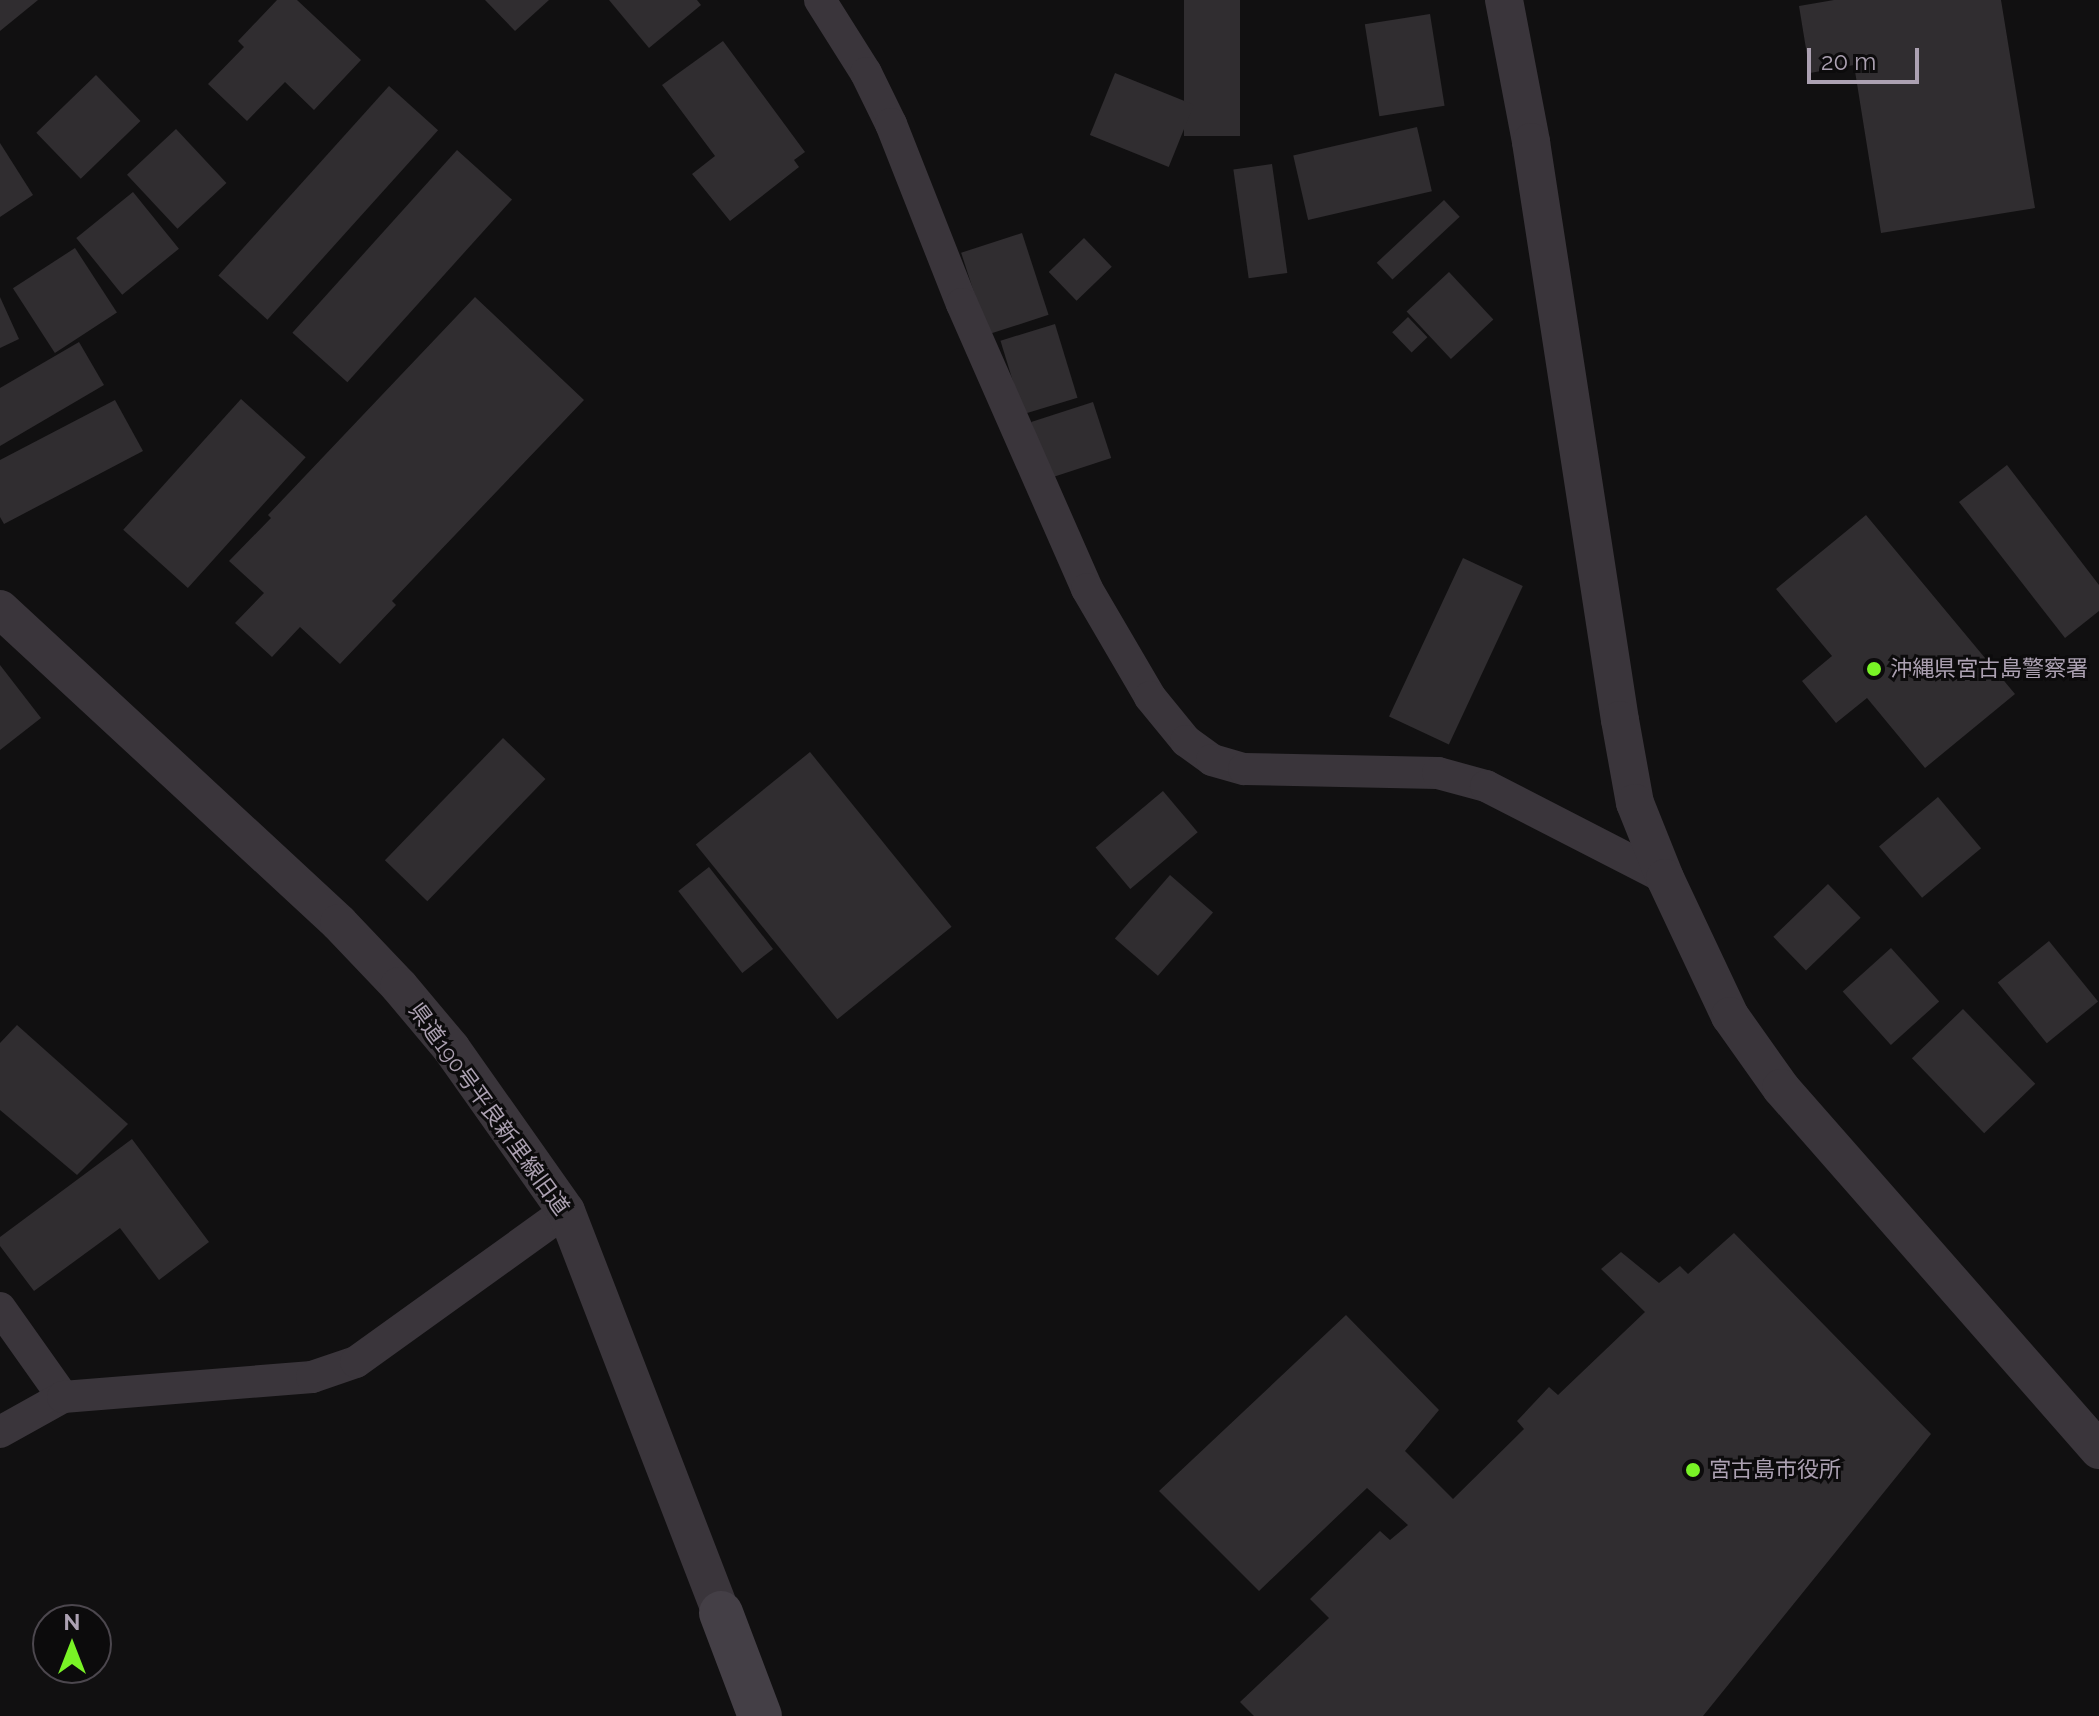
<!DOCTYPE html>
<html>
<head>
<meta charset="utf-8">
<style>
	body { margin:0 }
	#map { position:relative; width:2099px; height:1716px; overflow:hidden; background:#111011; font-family:Raleway,"Noto Sans JP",sans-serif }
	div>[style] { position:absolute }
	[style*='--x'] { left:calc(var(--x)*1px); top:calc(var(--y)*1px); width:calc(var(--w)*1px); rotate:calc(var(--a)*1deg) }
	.building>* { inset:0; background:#302d30; transform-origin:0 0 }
	.minor>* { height:32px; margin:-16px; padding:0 16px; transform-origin:16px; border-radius:16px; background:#3a353b }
	.tertiary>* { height:38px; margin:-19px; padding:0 19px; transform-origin:19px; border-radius:19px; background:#3a353b }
	.secondary>* { height:44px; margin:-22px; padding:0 22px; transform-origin:22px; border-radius:22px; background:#443f46 }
	.dots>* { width:22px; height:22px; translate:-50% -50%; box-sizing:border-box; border:4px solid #0c0b0c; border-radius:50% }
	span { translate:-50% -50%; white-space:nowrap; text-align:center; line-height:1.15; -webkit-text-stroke:6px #0c0b0c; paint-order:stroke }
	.poi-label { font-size:22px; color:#aca1b2 }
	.left { translate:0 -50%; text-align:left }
	.street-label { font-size:22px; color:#aca1b2 }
	.north { position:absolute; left:32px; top:1604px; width:80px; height:80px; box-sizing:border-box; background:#0c0b0c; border:2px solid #4c474e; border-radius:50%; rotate:0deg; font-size:22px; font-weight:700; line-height:32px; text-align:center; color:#aca1b2 }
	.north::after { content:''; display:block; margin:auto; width:28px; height:36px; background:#79f326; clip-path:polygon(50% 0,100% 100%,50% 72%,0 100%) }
	.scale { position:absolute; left:1807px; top:48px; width:112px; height:36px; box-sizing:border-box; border:4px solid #aca1b2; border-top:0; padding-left:10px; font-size:24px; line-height:28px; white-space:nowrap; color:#aca1b2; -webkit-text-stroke:6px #0c0b0c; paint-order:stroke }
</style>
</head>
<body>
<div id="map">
	<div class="building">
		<i style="clip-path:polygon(0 0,38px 0,0 31px)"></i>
		<i style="clip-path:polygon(277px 0,297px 0,361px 60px,314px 110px,285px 82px,247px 121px,208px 84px,244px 47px,238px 41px)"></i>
		<i style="clip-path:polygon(485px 0,549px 0,515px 31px)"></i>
		<i style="clip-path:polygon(609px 0,697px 0,701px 5px,649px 48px)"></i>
		<i style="left:1184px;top:0;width:56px;height:136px"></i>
		<i style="clip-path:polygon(1834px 0,2001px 0,2035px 208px,1881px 233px,1854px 65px,1810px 73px,1799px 6px)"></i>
		<i style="left:1430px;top:14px;width:93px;height:66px;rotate:81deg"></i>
		<i style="clip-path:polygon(723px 41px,805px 152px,794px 160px,799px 167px,730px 221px,692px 174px,715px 156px,662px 85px)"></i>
		<i style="left:1115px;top:73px;width:85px;height:67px;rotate:22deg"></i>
		<i style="left:96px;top:75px;width:64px;height:83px;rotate:46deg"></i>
		<i style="left:389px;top:86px;width:66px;height:255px;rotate:42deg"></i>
		<i style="left:1417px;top:127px;width:66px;height:127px;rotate:77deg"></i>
		<i style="left:176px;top:129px;width:74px;height:67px;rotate:47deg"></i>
		<i style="clip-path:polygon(0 143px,33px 195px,0 217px)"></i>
		<i style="left:457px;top:150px;width:74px;height:246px;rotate:42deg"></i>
		<i style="left:1272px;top:164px;width:110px;height:39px;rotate:82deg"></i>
		<i style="left:133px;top:192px;width:73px;height:73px;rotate:51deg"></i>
		<i style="left:1444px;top:200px;width:23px;height:92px;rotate:47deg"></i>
		<i style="left:1022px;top:233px;width:86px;height:64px;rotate:72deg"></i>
		<i style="left:1084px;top:238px;width:40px;height:49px;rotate:46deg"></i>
		<i style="left:75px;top:248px;width:77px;height:74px;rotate:57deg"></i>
		<i style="left:1449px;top:272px;width:65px;height:58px;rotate:47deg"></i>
		<i style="clip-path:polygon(0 297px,19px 339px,0 348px)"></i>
		<i style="clip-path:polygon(475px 297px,584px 400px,392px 601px,396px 605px,340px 664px,300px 627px,272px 657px,235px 623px,264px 593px,229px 561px,271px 518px,268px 515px)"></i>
		<i style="left:1408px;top:317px;width:28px;height:22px;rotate:46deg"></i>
		<i style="left:1055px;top:324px;width:77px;height:57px;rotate:73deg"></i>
		<i style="clip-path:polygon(79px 342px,104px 385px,0 446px,0 388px)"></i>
		<i style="left:241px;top:399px;width:87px;height:176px;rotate:42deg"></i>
		<i style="clip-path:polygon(115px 400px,143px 451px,4px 524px,0 517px,0 460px)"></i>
		<i style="left:1093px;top:402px;width:59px;height:65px;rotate:72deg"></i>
		<i style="clip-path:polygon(2007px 465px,2099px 585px,2099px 611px,2065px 638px,1959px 502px)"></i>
		<i style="clip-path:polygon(1866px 515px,2015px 694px,1925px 768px,1867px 698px,1836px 723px,1802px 681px,1832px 656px,1776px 589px)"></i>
		<i style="left:1463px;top:558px;width:66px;height:175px;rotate:25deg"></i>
		<i style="clip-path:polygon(0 665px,41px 718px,0 750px)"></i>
		<i style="left:503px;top:738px;width:59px;height:170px;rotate:44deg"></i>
		<i style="left:810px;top:752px;width:225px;height:147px;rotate:51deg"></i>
		<i style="left:1163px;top:791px;width:54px;height:88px;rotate:50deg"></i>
		<i style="left:1938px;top:797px;width:67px;height:77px;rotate:50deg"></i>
		<i style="left:709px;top:867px;width:104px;height:39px;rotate:52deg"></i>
		<i style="left:1170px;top:875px;width:57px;height:84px;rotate:41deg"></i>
		<i style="left:1828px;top:884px;width:47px;height:76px;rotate:46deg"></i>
		<i style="left:2049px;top:941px;width:78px;height:66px;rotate:51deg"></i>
		<i style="left:1891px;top:948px;width:72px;height:65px;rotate:48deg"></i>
		<i style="left:1963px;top:1009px;width:104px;height:71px;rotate:46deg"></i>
		<i style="clip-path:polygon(17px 1025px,128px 1124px,77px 1175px,0 1110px,0 1043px)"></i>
		<i style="clip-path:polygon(132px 1139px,209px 1242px,159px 1280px,120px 1228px,34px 1291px,0 1246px,0 1237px)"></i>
		<i style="clip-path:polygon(1734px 1233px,1931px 1434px,1703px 1716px,1254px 1716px,1240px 1702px,1329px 1618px,1310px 1599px,1380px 1531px,1390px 1540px,1408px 1525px,1367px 1488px,1259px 1591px,1159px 1491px,1346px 1315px,1439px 1410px,1405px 1451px,1453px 1499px,1524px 1429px,1517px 1421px,1549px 1387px,1558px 1395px,1645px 1312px,1601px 1269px,1621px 1252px,1659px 1283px,1680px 1266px,1688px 1274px)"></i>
	</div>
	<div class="minor">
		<i style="--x:820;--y:0;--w:86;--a:57.8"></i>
		<i style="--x:866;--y:73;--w:57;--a:63.9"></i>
		<i style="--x:891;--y:124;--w:193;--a:68.5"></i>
		<i style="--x:962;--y:304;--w:311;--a:66.3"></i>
		<i style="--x:1087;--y:589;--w:125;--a:59.7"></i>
		<i style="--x:1150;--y:697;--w:57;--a:50.7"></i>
		<i style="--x:1186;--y:741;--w:32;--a:36"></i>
		<i style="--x:1212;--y:760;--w:33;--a:16"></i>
		<i style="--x:1244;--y:769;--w:194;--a:1.2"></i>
		<i style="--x:1438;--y:773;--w:50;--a:15.2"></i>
		<i style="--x:1486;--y:786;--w:201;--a:27.2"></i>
		<i style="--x:0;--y:1308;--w:109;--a:54.7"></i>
		<i style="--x:0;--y:1432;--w:72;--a:-29.1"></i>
		<i style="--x:63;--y:1397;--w:250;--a:-4.6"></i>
		<i style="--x:312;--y:1377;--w:46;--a:-18.8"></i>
		<i style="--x:356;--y:1362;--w:259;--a:-35.7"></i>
	</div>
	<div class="tertiary">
		<i style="--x:1504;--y:0;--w:145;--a:79.2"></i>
		<i style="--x:1531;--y:142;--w:585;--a:81.25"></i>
		<i style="--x:1620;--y:720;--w:84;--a:79.8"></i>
		<i style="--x:1635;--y:803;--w:81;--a:68.2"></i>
		<i style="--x:1665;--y:878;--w:153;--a:64.8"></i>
		<i style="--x:1730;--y:1016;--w:88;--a:54.7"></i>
		<i style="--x:1781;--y:1088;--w:482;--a:48.7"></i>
		<i style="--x:0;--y:609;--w:462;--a:42.8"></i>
		<i style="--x:339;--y:923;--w:87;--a:46.4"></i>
		<i style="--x:399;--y:986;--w:81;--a:50"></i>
		<i style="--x:451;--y:1048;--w:199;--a:54.8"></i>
		<i style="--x:566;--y:1211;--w:431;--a:68.9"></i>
	</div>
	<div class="secondary">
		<i style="--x:721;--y:1613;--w:110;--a:69.3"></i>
	</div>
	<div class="dots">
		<i style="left:1874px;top:669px;background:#79f326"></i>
		<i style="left:1693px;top:1470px;background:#79f326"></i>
	</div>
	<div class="poi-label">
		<span class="left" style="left:1890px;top:669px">沖縄県宮古島警察署</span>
		<span class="left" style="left:1709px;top:1470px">宮古島市役所</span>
	</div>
	<div class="street-label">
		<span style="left:489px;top:1109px;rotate:54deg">県道190号平良新里線旧道</span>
	</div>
	<div class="north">N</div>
	<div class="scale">20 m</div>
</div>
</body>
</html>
